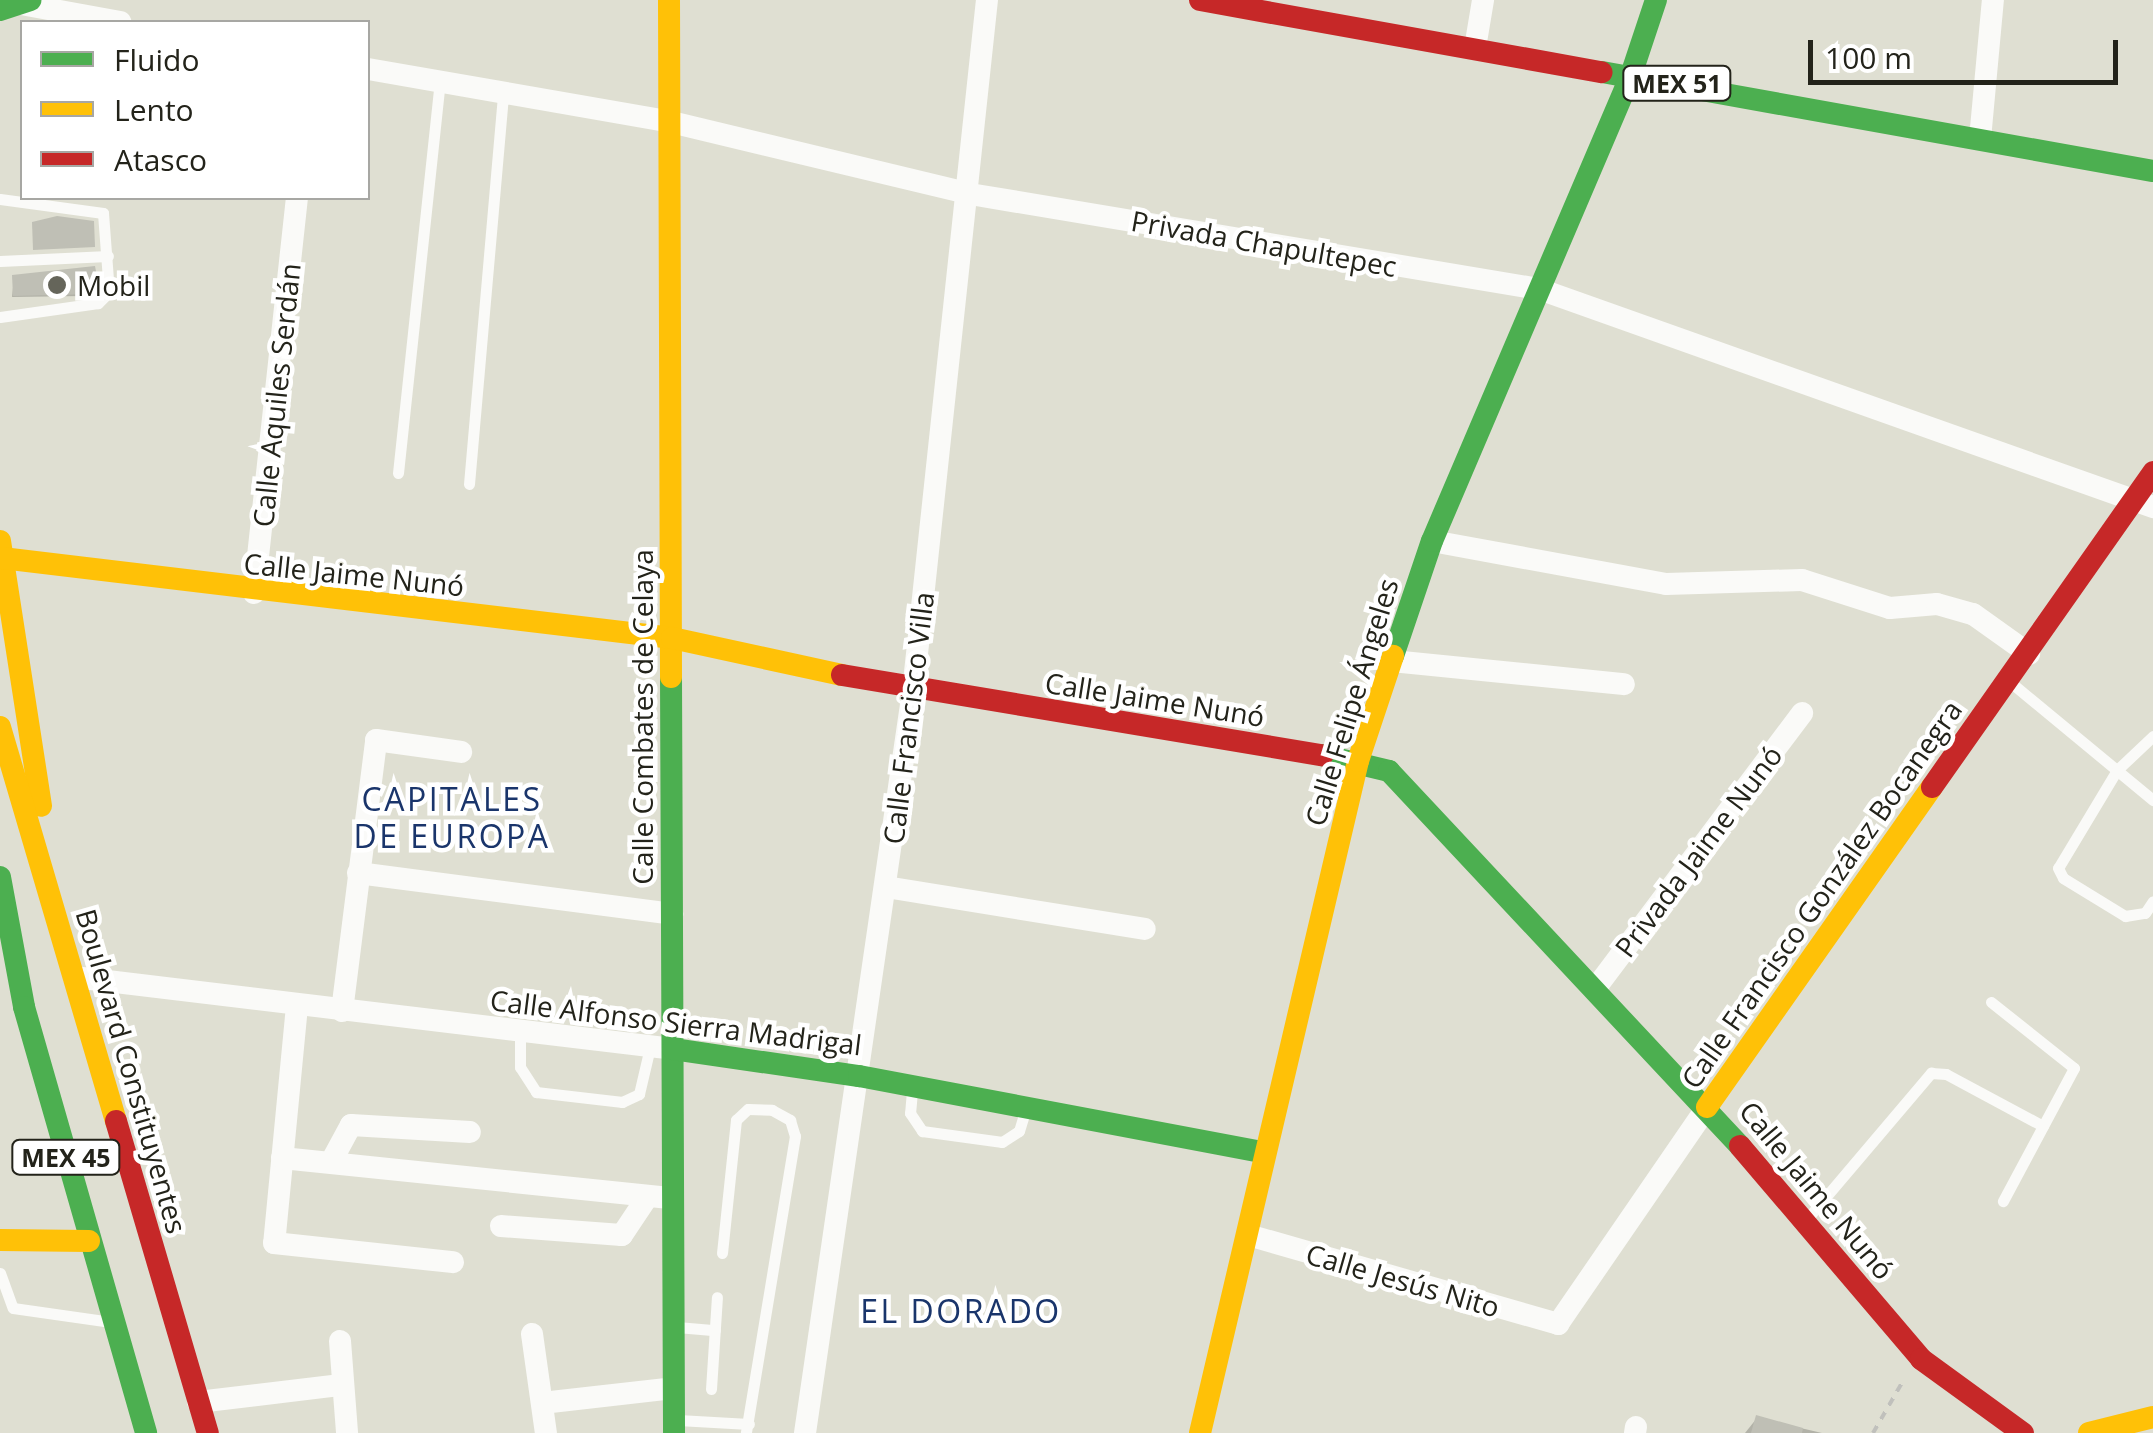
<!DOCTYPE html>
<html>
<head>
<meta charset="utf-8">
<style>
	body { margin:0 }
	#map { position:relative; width:2153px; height:1433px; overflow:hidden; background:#dfdfd2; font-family:"Open Sans",sans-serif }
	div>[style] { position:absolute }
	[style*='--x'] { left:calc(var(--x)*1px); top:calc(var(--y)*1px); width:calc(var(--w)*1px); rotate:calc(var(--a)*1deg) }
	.shadow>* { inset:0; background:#0003 }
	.building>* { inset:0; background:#bfbfb5 }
	.path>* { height:4px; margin-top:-2px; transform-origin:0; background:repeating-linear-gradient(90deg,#c0c0bc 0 8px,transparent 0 16px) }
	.lane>* { height:11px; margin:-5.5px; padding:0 5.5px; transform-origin:5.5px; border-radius:5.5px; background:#fafaf8 }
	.street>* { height:22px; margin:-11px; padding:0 11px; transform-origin:11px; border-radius:11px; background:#fafaf8 }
	.fast>* { height:22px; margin:-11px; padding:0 11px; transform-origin:11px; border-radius:11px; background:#4caf50 }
	.slow>* { height:22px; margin:-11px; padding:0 11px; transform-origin:11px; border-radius:11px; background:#ffc107 }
	.jam>* { height:22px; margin:-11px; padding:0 11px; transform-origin:11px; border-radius:11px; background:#c62828 }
	.dots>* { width:28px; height:28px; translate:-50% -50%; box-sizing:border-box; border:5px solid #fff; border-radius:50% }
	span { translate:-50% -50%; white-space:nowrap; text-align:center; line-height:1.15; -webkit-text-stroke:9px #fff; paint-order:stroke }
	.shield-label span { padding:2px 8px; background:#fff; border:2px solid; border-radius:8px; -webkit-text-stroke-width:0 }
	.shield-label { font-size:25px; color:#23231a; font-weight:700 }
	.street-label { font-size:28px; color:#23231a }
	.poi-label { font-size:28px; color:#23231a }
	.left { translate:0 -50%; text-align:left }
	.quarter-label { font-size:32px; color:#1a356b; letter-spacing:2.5px }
	.legend { position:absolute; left:20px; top:20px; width:350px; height:180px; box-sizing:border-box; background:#fff; border:2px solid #a7a7a3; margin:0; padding:12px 18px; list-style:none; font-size:30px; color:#23231a }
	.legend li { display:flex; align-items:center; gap:20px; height:50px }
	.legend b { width:50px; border:2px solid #a7a7a3 }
	.scale { position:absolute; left:1808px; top:40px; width:310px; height:45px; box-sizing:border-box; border:5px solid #23231a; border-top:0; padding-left:12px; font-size:30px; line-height:35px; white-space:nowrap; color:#23231a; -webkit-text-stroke:8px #fff; paint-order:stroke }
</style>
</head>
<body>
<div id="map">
	<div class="shadow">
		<i style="clip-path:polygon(14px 278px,95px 289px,83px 296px,12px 297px)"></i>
		<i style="clip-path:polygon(1757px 1418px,1822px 1433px,1745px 1433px)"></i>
	</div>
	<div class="building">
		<i style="clip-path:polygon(57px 216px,94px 221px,95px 247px,33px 250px,32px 222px)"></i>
		<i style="clip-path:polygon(95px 266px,99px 288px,94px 294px,13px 296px,12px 275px)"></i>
		<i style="clip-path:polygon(1756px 1415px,1803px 1428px,1802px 1433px,1751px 1433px)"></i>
	</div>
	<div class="path">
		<i style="--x:1873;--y:1433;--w:60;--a:-60"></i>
	</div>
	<div class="lane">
		<i style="--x:0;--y:199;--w:104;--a:7.7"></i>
		<i style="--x:103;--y:213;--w:79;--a:85.7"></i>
		<i style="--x:109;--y:292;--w:16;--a:135"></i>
		<i style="--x:98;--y:303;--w:99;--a:171.9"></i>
		<i style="--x:0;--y:261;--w:108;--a:-2.7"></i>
		<i style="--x:398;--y:473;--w:394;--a:-83.9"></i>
		<i style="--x:469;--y:484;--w:393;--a:-85"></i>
		<i style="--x:2009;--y:681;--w:187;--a:39.6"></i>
		<i style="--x:2153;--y:736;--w:50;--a:136.6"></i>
		<i style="--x:2117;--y:770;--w:114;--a:121"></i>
		<i style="--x:2058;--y:868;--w:11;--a:63"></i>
		<i style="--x:2063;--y:878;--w:73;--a:31.5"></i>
		<i style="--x:2125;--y:916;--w:20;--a:-9"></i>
		<i style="--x:2145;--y:913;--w:14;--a:-56"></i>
		<i style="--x:1991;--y:1002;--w:106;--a:38.5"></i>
		<i style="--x:2074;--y:1068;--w:151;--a:118.1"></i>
		<i style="--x:520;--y:1032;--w:35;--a:90"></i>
		<i style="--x:520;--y:1067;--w:30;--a:57"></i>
		<i style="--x:536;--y:1092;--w:87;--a:6.6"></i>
		<i style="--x:622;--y:1102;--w:19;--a:-25"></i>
		<i style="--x:639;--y:1094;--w:48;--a:-76.8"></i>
		<i style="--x:912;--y:1091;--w:22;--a:95"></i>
		<i style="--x:910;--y:1113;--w:22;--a:56"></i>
		<i style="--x:922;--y:1131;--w:81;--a:7.8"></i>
		<i style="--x:1002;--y:1142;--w:20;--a:-33"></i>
		<i style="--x:1019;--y:1131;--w:21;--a:-73"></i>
		<i style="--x:1807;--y:1219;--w:192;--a:-49.7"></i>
		<i style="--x:1931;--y:1073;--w:15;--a:4"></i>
		<i style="--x:1946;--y:1074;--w:110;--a:28.2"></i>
		<i style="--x:722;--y:1253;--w:134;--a:-84"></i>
		<i style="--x:736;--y:1120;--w:16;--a:-43"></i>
		<i style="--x:748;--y:1109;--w:24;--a:2"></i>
		<i style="--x:772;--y:1110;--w:21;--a:29"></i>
		<i style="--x:790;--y:1120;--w:17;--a:73"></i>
		<i style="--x:795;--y:1136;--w:301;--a:99.4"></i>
		<i style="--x:0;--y:1273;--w:37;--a:70"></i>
		<i style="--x:13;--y:1308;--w:92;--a:8.1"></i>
		<i style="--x:677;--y:1327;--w:38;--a:5"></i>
		<i style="--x:711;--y:1389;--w:92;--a:-86.3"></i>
		<i style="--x:678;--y:1420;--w:71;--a:3.2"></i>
	</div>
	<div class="street">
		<i style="--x:21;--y:4;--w:101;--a:10.3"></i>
		<i style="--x:1475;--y:48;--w:49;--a:-80.5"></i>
		<i style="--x:368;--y:69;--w:308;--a:9.9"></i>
		<i style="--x:671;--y:122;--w:308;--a:13.5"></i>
		<i style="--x:970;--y:194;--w:577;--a:9.48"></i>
		<i style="--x:1539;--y:289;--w:652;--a:19.55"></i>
		<i style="--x:1980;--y:139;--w:140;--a:-84.7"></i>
		<i style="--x:1432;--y:541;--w:238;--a:10.4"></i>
		<i style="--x:1666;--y:584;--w:136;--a:-1.7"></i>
		<i style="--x:1802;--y:580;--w:92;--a:17.7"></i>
		<i style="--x:1890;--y:608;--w:47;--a:-4.9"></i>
		<i style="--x:1937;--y:604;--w:37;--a:16"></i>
		<i style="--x:1973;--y:614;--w:69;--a:35.5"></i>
		<i style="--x:254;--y:593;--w:397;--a:-83.8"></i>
		<i style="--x:1392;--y:661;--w:233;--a:5.7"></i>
		<i style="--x:358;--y:873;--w:317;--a:7.4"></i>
		<i style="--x:886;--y:887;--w:262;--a:9.2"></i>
		<i style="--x:74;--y:977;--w:603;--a:6.85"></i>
		<i style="--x:1595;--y:989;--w:345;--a:-53.1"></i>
		<i style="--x:297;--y:1006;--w:238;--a:95.5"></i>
		<i style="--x:274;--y:1243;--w:180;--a:6.1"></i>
		<i style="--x:342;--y:1011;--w:273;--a:-82.8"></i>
		<i style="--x:376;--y:740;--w:86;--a:8"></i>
		<i style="--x:282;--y:1158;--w:392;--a:5.9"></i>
		<i style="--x:331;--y:1162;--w:42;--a:-61.6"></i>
		<i style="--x:351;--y:1125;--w:119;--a:3.4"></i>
		<i style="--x:501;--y:1226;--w:121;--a:4.3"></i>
		<i style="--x:622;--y:1235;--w:47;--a:-56.3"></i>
		<i style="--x:1248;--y:1235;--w:323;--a:16"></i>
		<i style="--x:1558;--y:1324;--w:263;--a:-55.5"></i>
		<i style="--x:532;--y:1334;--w:100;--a:82"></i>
		<i style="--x:340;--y:1341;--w:92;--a:85.6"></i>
		<i style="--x:198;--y:1402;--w:144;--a:-6.8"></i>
		<i style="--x:542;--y:1403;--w:132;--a:-6.5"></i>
		<i style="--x:805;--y:1433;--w:750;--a:-81.72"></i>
		<i style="--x:913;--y:691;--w:695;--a:-83.89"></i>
		<i style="--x:1635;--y:1433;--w:6;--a:-81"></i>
	</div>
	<div class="fast">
		<i style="--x:0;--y:10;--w:32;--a:-18"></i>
		<i style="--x:1602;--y:72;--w:560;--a:10.19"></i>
		<i style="--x:1393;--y:656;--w:121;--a:-71.3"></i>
		<i style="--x:1432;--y:541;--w:507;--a:-66.88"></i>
		<i style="--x:1631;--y:75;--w:79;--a:-71.6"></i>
		<i style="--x:671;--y:677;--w:756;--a:89.77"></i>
		<i style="--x:1322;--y:755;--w:69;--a:13.4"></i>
		<i style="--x:1389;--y:771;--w:514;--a:46.89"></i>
		<i style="--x:0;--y:877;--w:132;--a:79.5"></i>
		<i style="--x:24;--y:1007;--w:443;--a:74"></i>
		<i style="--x:673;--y:1049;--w:188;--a:8.3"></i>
		<i style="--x:859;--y:1076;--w:413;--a:10.7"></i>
	</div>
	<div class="slow">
		<i style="--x:669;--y:0;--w:677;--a:89.83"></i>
		<i style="--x:0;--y:541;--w:268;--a:81.2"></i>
		<i style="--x:2;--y:558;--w:675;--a:6.81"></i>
		<i style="--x:672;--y:638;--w:174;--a:12.3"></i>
		<i style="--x:0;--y:727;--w:411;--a:73.6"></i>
		<i style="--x:1707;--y:1107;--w:391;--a:-54.9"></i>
		<i style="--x:0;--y:1240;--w:89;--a:0.6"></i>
		<i style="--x:1200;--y:1433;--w:690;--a:-76.77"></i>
		<i style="--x:1358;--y:761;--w:111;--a:-71.6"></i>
		<i style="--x:2089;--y:1433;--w:66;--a:-14"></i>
	</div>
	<div class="jam">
		<i style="--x:1200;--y:0;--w:408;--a:10.2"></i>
		<i style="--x:842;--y:675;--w:487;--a:9.5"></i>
		<i style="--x:1932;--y:787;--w:385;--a:-54.9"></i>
		<i style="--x:116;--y:1121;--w:325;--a:73.6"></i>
		<i style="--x:1740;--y:1146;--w:280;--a:49.6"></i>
		<i style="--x:1921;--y:1359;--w:126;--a:36"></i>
	</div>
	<div class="dots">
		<i style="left:57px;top:285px;background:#65655a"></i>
	</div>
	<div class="shield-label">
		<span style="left:1677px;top:83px">MEX 51</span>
		<span style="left:66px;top:1157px">MEX 45</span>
	</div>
	<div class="street-label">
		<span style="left:1264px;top:243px;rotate:10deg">Privada Chapultepec</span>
		<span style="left:276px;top:395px;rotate:-84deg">Calle Aquiles Serdán</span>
		<span style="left:354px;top:574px;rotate:6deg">Calle Jaime Nunó</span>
		<span style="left:1155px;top:699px;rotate:9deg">Calle Jaime Nunó</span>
		<span style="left:1351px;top:702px;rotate:-73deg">Calle Felipe Ángeles</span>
		<span style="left:642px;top:717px;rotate:-90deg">Calle Combates de Celaya</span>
		<span style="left:908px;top:718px;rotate:-83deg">Calle Francisco Villa</span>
		<span style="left:1698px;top:851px;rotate:-53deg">Privada Jaime Nunó</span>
		<span style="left:1821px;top:894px;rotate:-55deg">Calle Francisco González Bocanegra</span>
		<span style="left:676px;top:1022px;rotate:7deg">Calle Alfonso Sierra Madrigal</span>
		<span style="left:132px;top:1071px;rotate:74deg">Boulevard Constituyentes</span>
		<span style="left:1817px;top:1190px;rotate:50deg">Calle Jaime Nunó</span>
		<span style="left:1403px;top:1280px;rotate:16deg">Calle Jesús Nito</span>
	</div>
	<div class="poi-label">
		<span class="left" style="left:77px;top:285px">Mobil</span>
	</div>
	<div class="quarter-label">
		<span style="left:452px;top:818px">CAPITALES<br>DE EUROPA</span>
		<span style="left:961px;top:1311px">EL DORADO</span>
	</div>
	<ul class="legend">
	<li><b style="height:12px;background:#4caf50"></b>Fluido</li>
	<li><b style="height:12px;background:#ffc107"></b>Lento</li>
	<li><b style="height:12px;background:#c62828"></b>Atasco</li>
	</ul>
	<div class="scale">100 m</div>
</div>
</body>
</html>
